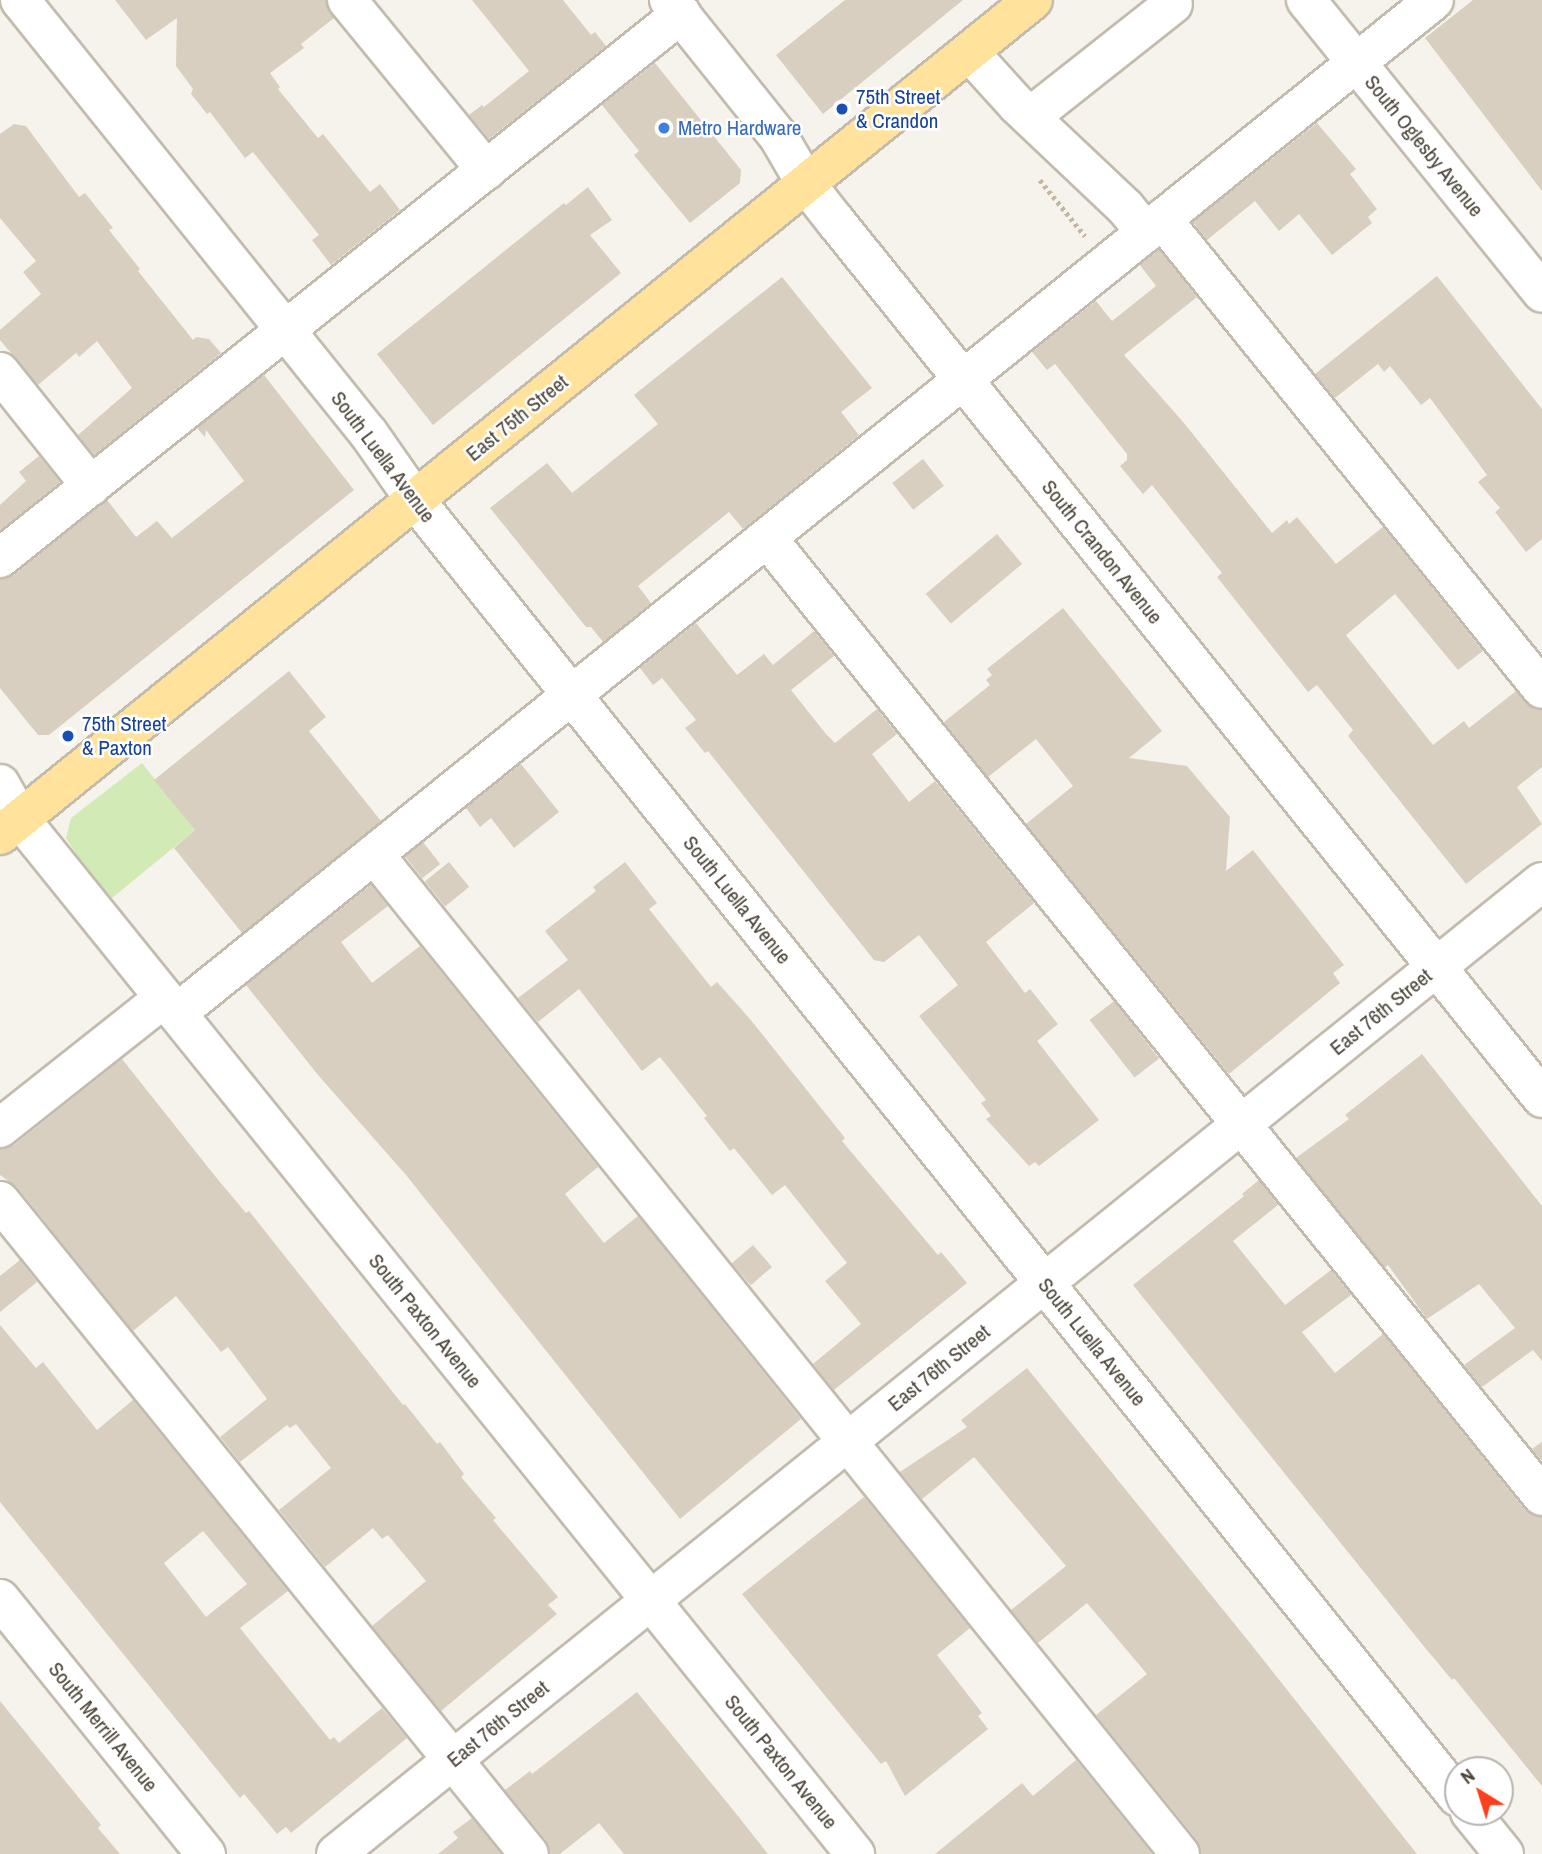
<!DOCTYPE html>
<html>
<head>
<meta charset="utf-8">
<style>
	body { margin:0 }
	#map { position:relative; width:1542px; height:1854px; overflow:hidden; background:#f6f3ec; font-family:"Archivo Narrow",sans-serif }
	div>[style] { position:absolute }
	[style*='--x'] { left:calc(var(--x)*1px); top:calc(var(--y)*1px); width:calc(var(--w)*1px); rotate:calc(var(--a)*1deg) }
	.green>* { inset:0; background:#d2eab5 }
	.building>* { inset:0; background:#d8cfc1; transform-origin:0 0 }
	.path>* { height:4.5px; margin-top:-2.25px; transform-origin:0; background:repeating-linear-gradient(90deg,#c4b79f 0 3.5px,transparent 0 7px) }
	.roads { filter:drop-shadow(2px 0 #c2bbae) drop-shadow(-2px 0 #c2bbae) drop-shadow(0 2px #c2bbae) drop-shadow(0 -2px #c2bbae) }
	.minor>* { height:38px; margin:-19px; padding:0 19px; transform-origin:19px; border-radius:19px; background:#fff }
	.major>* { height:38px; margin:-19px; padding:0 19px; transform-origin:19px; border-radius:19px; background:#ffe39c }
	.dots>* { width:19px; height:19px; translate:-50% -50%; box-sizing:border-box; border:4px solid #fff; border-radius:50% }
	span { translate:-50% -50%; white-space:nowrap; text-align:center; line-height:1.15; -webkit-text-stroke:5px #fff; paint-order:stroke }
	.transit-label { font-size:21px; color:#164399 }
	.left { translate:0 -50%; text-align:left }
	.shop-label { font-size:21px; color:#366cbe }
	.street-label { font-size:21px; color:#4b4439 }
	.north { position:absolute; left:1444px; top:1756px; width:70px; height:70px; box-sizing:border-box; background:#fff; border:2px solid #b7b4b0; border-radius:50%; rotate:322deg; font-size:19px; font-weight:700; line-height:28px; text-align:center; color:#4b4439 }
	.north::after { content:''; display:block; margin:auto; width:24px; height:32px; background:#fc3f1d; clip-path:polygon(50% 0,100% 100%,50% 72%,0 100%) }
</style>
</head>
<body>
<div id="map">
	<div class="green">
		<i style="clip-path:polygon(142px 763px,195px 830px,112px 898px,82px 863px,66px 838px,71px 818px)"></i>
	</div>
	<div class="building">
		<i style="clip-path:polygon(115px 0,326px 0,334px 18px,301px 44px,304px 48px,270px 73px,280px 87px,278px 89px,318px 138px,323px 134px,370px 192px,380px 184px,400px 210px,331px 265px,312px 240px,319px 235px,253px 152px,245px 158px,210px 112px,207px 114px,191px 94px,193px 89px,176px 66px,177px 18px,146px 40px)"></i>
		<i style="clip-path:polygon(472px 0,563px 0,591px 35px,595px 32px,606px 46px,489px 139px,469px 115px,482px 105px,484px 107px,529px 71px)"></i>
		<i style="clip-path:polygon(845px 0,963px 0,823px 114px,776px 55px)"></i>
		<i style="clip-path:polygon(1473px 0,1542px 0,1542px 191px,1425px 38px)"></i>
		<i style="clip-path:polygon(655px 63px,741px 170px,740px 183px,690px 223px,634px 155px,639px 151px,602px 105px)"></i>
		<i style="clip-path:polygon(1317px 123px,1356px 169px,1350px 174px,1377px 209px,1368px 217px,1372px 223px,1332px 255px,1299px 214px,1279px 231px,1255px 201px,1207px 240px,1193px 222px)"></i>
		<i style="clip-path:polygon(14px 124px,26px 126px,79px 197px,85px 193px,113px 228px,109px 230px,140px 269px,138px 271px,193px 340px,196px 337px,209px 339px,221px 353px,94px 455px,78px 435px,132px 388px,97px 341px,79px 357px,76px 353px,38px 385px,0 340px,0 330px,41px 294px,23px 272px,36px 261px,0 218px,0 134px)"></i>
		<i style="clip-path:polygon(588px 187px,612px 220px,590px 235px,621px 273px,433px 425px,377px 354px,564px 203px,566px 205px)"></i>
		<i style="clip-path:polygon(1159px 250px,1197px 297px,1124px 355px,1184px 423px,1272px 533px,1287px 520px,1289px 524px,1297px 517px,1336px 564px,1383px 527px,1483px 651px,1458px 670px,1395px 594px,1346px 635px,1433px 745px,1464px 721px,1469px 728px,1516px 691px,1534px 709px,1542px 710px,1542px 767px,1517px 787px,1542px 824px,1466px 884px,1348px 736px,1353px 730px,1317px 685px,1308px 692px,1217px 577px,1222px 573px,1152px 485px,1143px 494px,1120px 466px,1127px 460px,1127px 454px,1055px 364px,1047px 370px,1032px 352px,1096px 301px,1112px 321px,1156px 286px,1140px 265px)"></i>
		<i style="clip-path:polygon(1437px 276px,1542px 409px,1542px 539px,1526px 552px,1495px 512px,1500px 508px,1478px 482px,1487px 475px,1430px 398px,1421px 405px,1390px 366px,1384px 372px,1378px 364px,1335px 398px,1315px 374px)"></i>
		<i style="clip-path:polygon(782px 277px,872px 388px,841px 412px,859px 435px,743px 529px,729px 512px,638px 586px,651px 603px,603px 642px,591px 627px,586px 627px,490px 508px,547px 463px,572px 493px,658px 424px,634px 395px)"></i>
		<i style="clip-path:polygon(264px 375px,354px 490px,49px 735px,38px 735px,0 688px,0 579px,14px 575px,107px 500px,136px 537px,157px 521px,172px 538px,244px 481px,206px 430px,205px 437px,197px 428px)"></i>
		<i style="clip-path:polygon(39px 456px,60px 482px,0 530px,0 505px,26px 481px,19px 472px)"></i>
		<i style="left:923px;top:459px;width:34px;height:39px;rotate:52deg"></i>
		<i style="left:997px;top:534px;width:39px;height:93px;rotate:50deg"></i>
		<i style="clip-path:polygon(1063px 608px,1162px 731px,1129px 758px,1187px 766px,1230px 817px,1226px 871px,1253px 850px,1344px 965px,1333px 973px,1340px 983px,1229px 1074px,1026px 824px,1073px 786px,1036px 739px,988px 777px,944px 722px,990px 685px,986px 680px,992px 675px,987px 669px)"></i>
		<i style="clip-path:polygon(696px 623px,737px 675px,764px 654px,773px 665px,814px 631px,834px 656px,791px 690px,826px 734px,835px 743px,877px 709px,897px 734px,872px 754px,909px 802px,935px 781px,1034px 903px,986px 942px,1025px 993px,1030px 989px,1058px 1024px,1037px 1041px,1099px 1120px,1039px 1166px,1035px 1162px,1029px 1166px,986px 1119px,991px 1116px,981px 1103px,986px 1100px,919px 1016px,958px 985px,919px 935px,884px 962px,874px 960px,708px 751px,705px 753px,685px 728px,696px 720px,662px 678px,653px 685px,640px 668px)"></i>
		<i style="clip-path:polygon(289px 671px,326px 717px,309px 731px,381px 821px,242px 933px,174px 848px,195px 830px,154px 780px)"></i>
		<i style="clip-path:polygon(521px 764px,559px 812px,514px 848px,491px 818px,480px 827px,466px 808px)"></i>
		<i style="left:423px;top:842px;width:28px;height:23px;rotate:52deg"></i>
		<i style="left:449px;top:862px;width:32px;height:31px;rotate:51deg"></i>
		<i style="clip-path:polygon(625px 862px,657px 903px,649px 909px,711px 987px,717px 982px,750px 1019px,845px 1138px,842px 1141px,938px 1255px,941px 1252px,967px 1283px,834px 1390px,813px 1364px,861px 1324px,825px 1281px,847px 1263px,785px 1185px,772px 1195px,734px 1148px,730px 1151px,704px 1118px,707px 1116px,660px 1057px,642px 1071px,579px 989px,538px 1022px,518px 998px,568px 960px,545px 931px,596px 891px,593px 887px)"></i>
		<i style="clip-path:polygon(371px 885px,388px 906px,341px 942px,372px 983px,420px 946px,598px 1167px,565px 1194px,604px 1243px,638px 1216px,801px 1419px,680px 1519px,406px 1175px,318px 1075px,246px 985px)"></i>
		<i style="left:1114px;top:1001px;width:73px;height:31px;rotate:52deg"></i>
		<i style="clip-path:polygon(1422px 1054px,1542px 1206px,1542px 1361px,1533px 1350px,1482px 1387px,1464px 1365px,1515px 1328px,1479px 1284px,1427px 1319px,1388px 1265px,1385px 1268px,1296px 1158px,1349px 1119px,1345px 1115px)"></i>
		<i style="clip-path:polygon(122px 1059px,215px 1176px,246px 1213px,249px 1211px,403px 1405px,405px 1404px,437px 1444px,440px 1442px,464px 1474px,461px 1477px,496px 1518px,493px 1520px,558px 1597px,548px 1605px,557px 1614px,441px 1711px,372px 1626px,426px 1581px,388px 1535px,382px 1539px,373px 1528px,325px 1567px,279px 1510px,331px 1468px,296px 1424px,290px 1428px,287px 1425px,240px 1462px,220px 1437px,267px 1399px,228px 1347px,221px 1352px,176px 1296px,133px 1331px,17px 1187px,0 1175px,0 1149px,14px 1145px)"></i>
		<i style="clip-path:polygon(1259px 1180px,1278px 1205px,1233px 1241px,1285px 1305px,1331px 1270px,1351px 1295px,1302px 1332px,1335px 1373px,1383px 1334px,1525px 1510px,1542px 1517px,1542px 1786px,1454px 1678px,1452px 1680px,1422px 1644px,1133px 1285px,1244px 1196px,1242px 1194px)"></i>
		<i style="left:753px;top:1245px;width:29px;height:28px;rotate:49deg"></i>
		<i style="clip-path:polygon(20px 1260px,37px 1282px,0 1312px,0 1276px)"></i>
		<i style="clip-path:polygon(evenodd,0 1325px,36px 1368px,43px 1362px,97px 1430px,133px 1400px,288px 1591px,240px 1628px,330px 1740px,334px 1737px,339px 1743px,382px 1708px,407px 1738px,291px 1833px,286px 1827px,277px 1834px,244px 1794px,240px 1798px,0 1502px,0 1325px,203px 1531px,247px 1584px,206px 1617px,164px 1563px,203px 1531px)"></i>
		<i style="clip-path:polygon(1027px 1368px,1250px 1643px,1417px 1854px,1201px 1854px,1197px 1840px,1096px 1715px,1147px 1674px,1087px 1603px,1038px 1643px,1011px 1610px,1066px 1566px,974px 1457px,922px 1499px,900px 1472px,967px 1427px,961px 1420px)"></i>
		<i style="clip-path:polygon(1542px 1442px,1542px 1461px,1532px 1449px)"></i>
		<i style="clip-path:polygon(864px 1497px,970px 1628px,937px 1655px,982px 1713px,978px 1716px,988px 1729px,905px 1796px,886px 1761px,881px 1764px,742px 1594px)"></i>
		<i style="clip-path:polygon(637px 1692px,738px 1816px,768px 1854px,624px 1854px,599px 1823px,560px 1854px,550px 1854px,546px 1840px,505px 1790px,530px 1771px,532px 1774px)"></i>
		<i style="clip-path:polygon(0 1701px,101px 1825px,98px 1828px,120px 1854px,0 1854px)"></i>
		<i style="clip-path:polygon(1076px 1760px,1152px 1854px,935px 1854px,1022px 1783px,1033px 1796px)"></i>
		<i style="clip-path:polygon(472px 1818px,501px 1854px,438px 1854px,458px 1838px,453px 1832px)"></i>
	</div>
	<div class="path">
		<i style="--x:1040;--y:180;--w:72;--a:51.2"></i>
	</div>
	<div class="roads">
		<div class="minor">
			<i style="--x:20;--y:0;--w:557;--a:51.2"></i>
			<i style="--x:369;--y:434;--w:80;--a:55.1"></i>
			<i style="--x:415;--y:500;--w:1664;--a:51.2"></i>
			<i style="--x:347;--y:0;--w:220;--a:50.7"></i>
			<i style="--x:669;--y:0;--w:174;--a:51.3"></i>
			<i style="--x:778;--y:136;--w:56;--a:59.7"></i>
			<i style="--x:806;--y:184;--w:48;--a:51.7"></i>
			<i style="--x:836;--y:222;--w:1125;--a:51.13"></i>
			<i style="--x:1306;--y:0;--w:376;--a:51.1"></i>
			<i style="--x:969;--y:52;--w:72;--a:47.8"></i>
			<i style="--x:1017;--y:105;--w:149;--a:43.4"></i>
			<i style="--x:1125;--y:207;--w:33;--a:51"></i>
			<i style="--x:1030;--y:117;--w:182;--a:-38.3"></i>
			<i style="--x:1162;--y:219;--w:604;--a:51.04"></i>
			<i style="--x:0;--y:372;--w:146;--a:51.4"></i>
			<i style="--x:767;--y:538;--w:1232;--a:51.03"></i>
			<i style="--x:0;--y:558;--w:872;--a:-38.62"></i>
			<i style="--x:0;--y:784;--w:40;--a:60.3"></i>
			<i style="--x:20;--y:819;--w:1330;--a:51.1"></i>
			<i style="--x:374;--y:854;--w:1284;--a:51.13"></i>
			<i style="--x:177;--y:1013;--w:1614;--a:-38.86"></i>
			<i style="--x:0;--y:1128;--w:209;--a:-38.4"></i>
			<i style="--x:0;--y:1201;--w:840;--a:50.99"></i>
			<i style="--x:0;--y:1599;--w:328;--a:51.1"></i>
			<i style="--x:1470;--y:1812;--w:54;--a:51"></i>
			<i style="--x:336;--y:1854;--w:1549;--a:-38.87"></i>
		</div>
		<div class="major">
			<i style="--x:0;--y:835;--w:1328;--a:-38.95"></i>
		</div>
	</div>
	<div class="dots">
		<i style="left:842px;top:109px;background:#1a4fb4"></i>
		<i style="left:664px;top:128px;background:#3f7fe0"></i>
		<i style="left:68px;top:736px;background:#1a4fb4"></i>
	</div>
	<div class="transit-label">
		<span class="left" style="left:856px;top:109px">75th Street<br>&amp; Crandon</span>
		<span class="left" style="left:82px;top:736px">75th Street<br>&amp; Paxton</span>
	</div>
	<div class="shop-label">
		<span class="left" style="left:678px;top:128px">Metro Hardware</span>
	</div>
	<div class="street-label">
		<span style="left:1424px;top:146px;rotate:51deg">South Oglesby Avenue</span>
		<span style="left:517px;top:418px;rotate:-39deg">East 75th Street</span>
		<span style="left:383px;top:457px;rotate:53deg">South Luella Avenue</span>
		<span style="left:1102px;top:552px;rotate:51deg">South Crandon Avenue</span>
		<span style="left:737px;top:900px;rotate:51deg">South Luella Avenue</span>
		<span style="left:1381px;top:1012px;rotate:-39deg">East 76th Street</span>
		<span style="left:425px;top:1321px;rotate:51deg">South Paxton Avenue</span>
		<span style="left:1092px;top:1342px;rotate:51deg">South Luella Avenue</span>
		<span style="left:939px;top:1368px;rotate:-39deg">East 76th Street</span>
		<span style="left:498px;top:1724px;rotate:-39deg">East 76th Street</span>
		<span style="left:103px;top:1727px;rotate:51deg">South Merrill Avenue</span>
		<span style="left:781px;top:1762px;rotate:51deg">South Paxton Avenue</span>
	</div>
	<div class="north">N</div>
</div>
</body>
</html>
